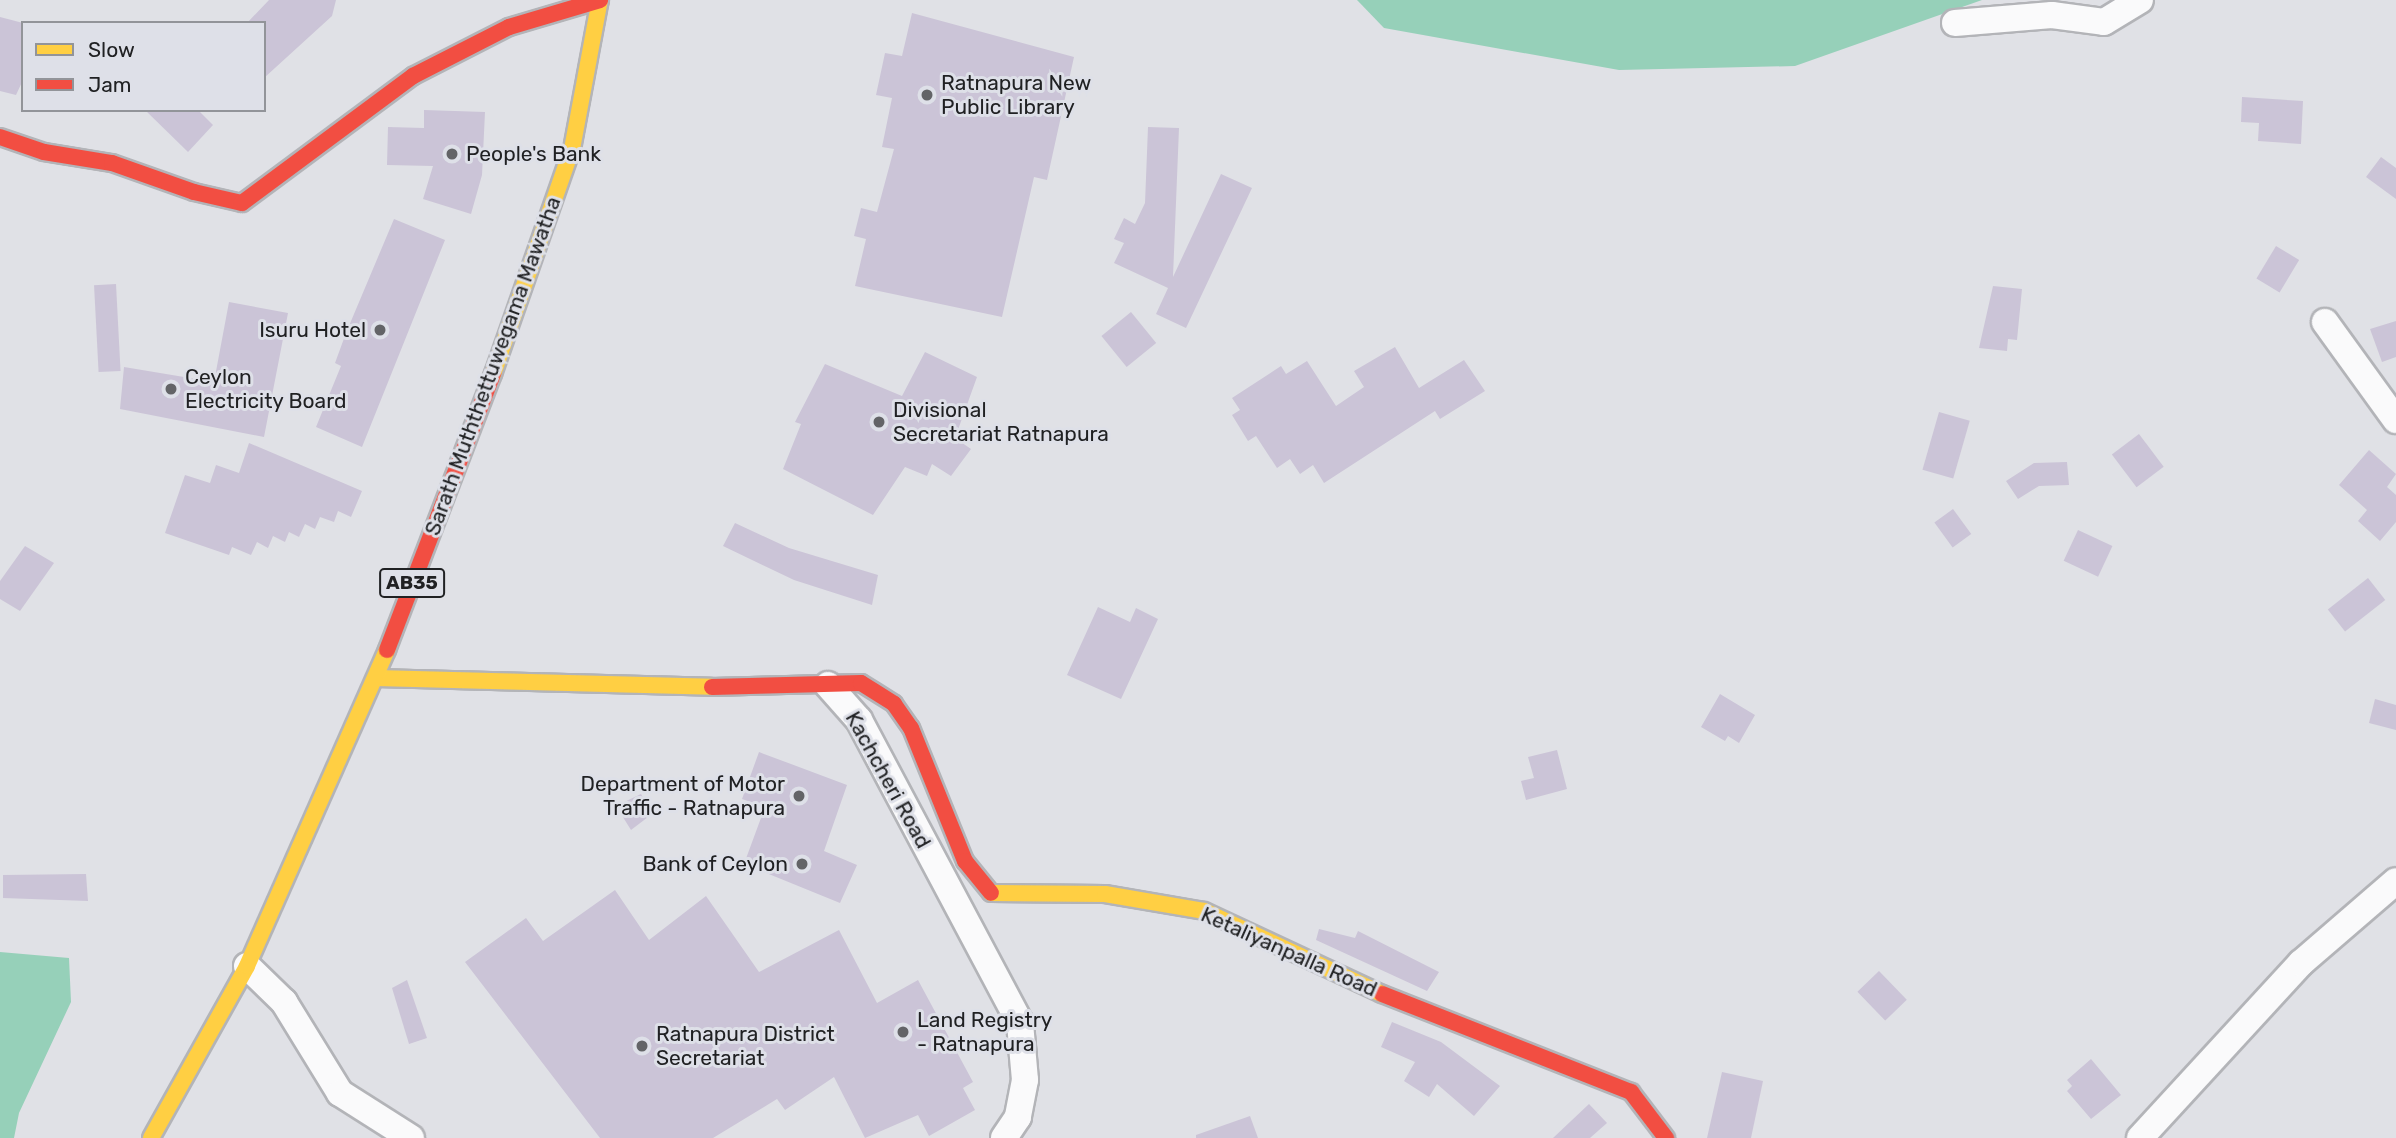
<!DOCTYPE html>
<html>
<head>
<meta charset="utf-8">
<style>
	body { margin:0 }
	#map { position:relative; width:2396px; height:1138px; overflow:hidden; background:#e0e1e6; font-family:Rubik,sans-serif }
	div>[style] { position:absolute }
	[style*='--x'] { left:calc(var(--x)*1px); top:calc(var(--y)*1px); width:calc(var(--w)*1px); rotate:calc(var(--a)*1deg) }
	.forest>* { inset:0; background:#96d0b9 }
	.building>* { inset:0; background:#cbc4d7; transform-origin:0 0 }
	.roads { filter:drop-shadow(2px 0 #b3b4b8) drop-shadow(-2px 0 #b3b4b8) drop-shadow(0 2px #b3b4b8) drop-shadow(0 -2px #b3b4b8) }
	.street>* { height:26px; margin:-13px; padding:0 13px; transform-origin:13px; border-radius:13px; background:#fafafb }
	.slow>* { height:16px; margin:-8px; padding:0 8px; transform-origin:8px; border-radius:8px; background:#ffcf43 }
	.jam>* { height:16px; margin:-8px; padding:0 8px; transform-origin:8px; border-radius:8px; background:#f24e42 }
	.dots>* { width:19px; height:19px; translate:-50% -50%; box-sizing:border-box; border:4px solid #dee0e8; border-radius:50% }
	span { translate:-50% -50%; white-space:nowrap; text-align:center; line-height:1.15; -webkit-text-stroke:6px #dee0e8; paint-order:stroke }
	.shield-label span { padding:2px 5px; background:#dee0e8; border:2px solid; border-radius:5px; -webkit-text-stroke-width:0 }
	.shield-label { font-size:19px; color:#202123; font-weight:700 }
	.poi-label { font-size:21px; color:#202123 }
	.left { translate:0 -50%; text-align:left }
	.right { translate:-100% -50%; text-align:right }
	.street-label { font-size:21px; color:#202123 }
	.legend { position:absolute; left:21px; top:21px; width:245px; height:91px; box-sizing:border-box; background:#dee0e8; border:2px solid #929499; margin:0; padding:9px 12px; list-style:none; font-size:21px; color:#202123 }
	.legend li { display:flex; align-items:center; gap:14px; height:35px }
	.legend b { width:35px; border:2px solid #929499 }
</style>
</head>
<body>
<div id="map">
	<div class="forest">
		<i style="clip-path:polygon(1357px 0,1982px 0,1795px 66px,1619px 70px,1384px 28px)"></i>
		<i style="clip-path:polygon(0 952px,69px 958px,71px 1002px,19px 1113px,14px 1138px,0 1138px)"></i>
	</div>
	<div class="building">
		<i style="clip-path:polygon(269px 0,336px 0,332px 16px,264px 78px,264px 23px,247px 23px)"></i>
		<i style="clip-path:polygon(912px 13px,1074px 57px,1047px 180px,1034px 177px,1002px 317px,855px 286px,866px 239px,854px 236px,861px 208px,877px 212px,894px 149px,882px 147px,892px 98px,876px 95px,885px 53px,902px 56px)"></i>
		<i style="clip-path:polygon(0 17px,23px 23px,23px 80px,16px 95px,0 91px)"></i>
		<i style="clip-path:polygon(2242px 97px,2303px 101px,2301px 144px,2258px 141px,2259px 123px,2241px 122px)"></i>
		<i style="clip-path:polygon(145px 110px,198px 110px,213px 125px,188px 152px)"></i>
		<i style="clip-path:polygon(424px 110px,485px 112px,482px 175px,471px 214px,423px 199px,433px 166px,387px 165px,388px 127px,424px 128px)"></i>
		<i style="clip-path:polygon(1148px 127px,1179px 128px,1173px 277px,1221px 174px,1252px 188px,1186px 328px,1156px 314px,1168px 288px,1114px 263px,1124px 243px,1114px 239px,1124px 218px,1135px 224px,1145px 203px)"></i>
		<i style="clip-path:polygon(2381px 157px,2396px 168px,2396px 199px,2366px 177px)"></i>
		<i style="clip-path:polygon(394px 219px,445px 240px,362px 447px,316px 427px,341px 366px,335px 363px,346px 333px)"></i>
		<i style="left:2276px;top:246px;width:27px;height:38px;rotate:31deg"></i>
		<i style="left:116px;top:284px;width:87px;height:22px;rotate:87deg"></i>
		<i style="clip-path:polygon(1993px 286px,2022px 289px,2017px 340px,2008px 339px,2007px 351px,1979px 348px)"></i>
		<i style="clip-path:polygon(229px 302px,288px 313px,264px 437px,120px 409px,124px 367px,214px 382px)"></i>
		<i style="left:1131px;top:312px;width:40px;height:38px;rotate:51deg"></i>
		<i style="clip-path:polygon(2396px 321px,2396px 357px,2382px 362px,2370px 329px)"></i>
		<i style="clip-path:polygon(1395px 347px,1419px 388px,1464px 360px,1485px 391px,1440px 419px,1435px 411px,1324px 483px,1313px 465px,1300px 474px,1290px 459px,1277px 468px,1256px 436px,1248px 441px,1232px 415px,1240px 410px,1232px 398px,1281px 366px,1286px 374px,1307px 361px,1336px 406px,1364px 387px,1354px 371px)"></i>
		<i style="clip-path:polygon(925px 352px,977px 377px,955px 438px,971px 449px,951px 476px,932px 464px,927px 476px,905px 467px,873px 515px,783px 469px,801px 424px,795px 422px,825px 364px,902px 396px)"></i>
		<i style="left:1939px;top:412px;width:32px;height:60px;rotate:16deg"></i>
		<i style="left:2139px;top:434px;width:41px;height:34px;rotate:53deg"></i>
		<i style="clip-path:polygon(249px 443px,362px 491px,351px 517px,338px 511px,334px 522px,320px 517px,315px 529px,305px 524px,299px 537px,289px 532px,285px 542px,273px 536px,268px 548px,257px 542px,251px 555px,232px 547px,229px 555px,165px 533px,185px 475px,210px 483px,216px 465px,239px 473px)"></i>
		<i style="clip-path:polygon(2369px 450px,2396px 474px,2387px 487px,2396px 495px,2396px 522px,2380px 541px,2358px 521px,2367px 510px,2339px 485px)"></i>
		<i style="clip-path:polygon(2067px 462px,2069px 485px,2039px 486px,2018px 499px,2006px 481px,2034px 463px)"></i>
		<i style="left:1953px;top:509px;width:31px;height:23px;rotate:54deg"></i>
		<i style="clip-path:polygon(735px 523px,789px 548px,878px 575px,872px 605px,794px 580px,723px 546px)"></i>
		<i style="left:2078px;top:530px;width:38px;height:34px;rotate:25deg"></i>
		<i style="clip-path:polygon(25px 546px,54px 563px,20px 611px,0 599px,0 581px)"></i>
		<i style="left:2368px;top:578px;width:28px;height:51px;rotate:52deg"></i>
		<i style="clip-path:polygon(1098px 607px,1130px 622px,1136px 608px,1158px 619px,1121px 699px,1067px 675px)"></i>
		<i style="clip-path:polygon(1720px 694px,1755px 715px,1739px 743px,1728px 736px,1725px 741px,1701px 727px)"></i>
		<i style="clip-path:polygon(2375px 699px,2396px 705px,2396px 730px,2369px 723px)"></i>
		<i style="clip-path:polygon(1557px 750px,1567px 789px,1526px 800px,1521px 781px,1534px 778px,1528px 757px)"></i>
		<i style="clip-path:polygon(759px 752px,847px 785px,824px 851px,857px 865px,840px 903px,744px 864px,765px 807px,742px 799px)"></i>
		<i style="clip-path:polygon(641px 794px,652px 814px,631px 830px,616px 806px)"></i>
		<i style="clip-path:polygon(86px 874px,88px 901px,3px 898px,3px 875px)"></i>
		<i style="clip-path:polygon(615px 890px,649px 940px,706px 896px,759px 972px,839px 930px,877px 1003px,918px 980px,973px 1082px,963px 1088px,975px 1110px,929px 1136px,918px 1115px,865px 1138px,834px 1077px,785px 1110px,777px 1099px,713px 1138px,600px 1138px,465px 962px,526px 918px,543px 941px)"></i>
		<i style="clip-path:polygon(1319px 929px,1355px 938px,1358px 931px,1439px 972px,1427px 991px,1316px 940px)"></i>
		<i style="left:1879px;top:971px;width:40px;height:30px;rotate:46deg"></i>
		<i style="clip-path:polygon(407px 980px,427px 1038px,409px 1044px,392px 988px)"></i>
		<i style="clip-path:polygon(1392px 1022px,1441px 1042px,1500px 1086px,1474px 1116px,1437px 1084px,1429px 1097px,1404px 1081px,1415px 1062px,1381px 1047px)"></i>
		<i style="clip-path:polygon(2091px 1059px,2121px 1095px,2091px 1119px,2067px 1091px,2072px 1086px,2067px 1080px)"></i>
		<i style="clip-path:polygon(1722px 1072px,1763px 1081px,1751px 1138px,1707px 1138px)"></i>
		<i style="clip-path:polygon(1589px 1104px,1607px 1123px,1590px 1138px,1553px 1138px)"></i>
		<i style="clip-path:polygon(1250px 1116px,1258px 1138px,1196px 1138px,1196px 1135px)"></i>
	</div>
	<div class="roads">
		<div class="street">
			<i style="--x:1955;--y:23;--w:97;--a:-4.7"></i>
			<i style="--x:2052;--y:15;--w:52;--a:7.7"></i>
			<i style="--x:2104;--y:22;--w:42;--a:-31.4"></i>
			<i style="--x:2325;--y:322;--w:121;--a:54.1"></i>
			<i style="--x:828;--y:685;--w:47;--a:48.5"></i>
			<i style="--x:859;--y:720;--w:343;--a:62"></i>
			<i style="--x:1020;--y:1023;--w:57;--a:85"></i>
			<i style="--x:1025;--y:1080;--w:38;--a:101"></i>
			<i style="--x:1018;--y:1117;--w:25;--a:124"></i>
			<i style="--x:247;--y:966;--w:52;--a:44.2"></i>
			<i style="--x:284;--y:1002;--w:107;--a:58.4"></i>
			<i style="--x:340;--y:1093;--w:84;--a:32.4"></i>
			<i style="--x:2140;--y:1138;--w:238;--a:-47.4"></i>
			<i style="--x:2301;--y:963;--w:125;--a:-40.8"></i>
		</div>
		<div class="slow">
			<i style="--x:493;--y:374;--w:238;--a:-70.7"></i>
			<i style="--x:572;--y:149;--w:152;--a:-79.4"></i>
			<i style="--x:376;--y:678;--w:336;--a:1.5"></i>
			<i style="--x:991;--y:893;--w:114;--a:0.5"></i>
			<i style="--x:1105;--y:894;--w:100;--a:9.7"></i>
			<i style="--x:1204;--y:911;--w:196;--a:25"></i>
			<i style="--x:151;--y:1138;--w:197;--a:-60.8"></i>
			<i style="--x:247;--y:966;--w:346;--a:-66.1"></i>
		</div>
		<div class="jam">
			<i style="--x:0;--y:137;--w:46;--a:18.8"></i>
			<i style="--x:44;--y:152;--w:69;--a:9.2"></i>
			<i style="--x:112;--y:163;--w:87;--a:19.5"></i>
			<i style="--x:194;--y:192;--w:49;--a:12.9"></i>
			<i style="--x:242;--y:203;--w:213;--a:-36.6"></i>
			<i style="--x:413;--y:76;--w:108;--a:-27"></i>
			<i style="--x:509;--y:27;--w:95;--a:-16.5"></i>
			<i style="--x:387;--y:650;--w:296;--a:-69"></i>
			<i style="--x:712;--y:687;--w:149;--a:-1.5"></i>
			<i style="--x:861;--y:683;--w:39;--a:32"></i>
			<i style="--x:894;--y:704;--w:29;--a:55"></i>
			<i style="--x:911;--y:728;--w:144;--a:67.9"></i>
			<i style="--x:965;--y:861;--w:41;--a:50.9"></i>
			<i style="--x:1382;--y:994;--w:268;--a:21.5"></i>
			<i style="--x:1631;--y:1092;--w:58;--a:52.7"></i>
		</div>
	</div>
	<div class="dots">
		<i style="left:927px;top:95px;background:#636467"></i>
		<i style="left:452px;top:154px;background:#636467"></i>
		<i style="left:380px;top:330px;background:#636467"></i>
		<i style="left:171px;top:389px;background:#636467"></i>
		<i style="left:879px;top:422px;background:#636467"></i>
		<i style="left:799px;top:796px;background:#636467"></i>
		<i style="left:802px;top:864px;background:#636467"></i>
		<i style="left:903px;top:1032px;background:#636467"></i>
		<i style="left:642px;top:1046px;background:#636467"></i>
	</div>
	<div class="shield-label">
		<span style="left:412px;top:583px">AB35</span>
	</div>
	<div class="poi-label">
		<span class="left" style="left:941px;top:95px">Ratnapura New<br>Public Library</span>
		<span class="left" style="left:466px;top:154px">People's Bank</span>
		<span class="right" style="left:366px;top:330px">Isuru Hotel</span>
		<span class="left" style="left:185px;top:389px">Ceylon<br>Electricity Board</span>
		<span class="left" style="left:893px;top:422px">Divisional<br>Secretariat Ratnapura</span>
		<span class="right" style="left:785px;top:796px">Department of Motor<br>Traffic - Ratnapura</span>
		<span class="right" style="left:788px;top:864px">Bank of Ceylon</span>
		<span class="left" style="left:917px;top:1032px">Land Registry<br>- Ratnapura</span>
		<span class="left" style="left:656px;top:1046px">Ratnapura District<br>Secretariat</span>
	</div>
	<div class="street-label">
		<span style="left:493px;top:366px;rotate:-70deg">Sarath Muththettuwegama Mawatha</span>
		<span style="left:888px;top:780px;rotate:61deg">Kachcheri Road</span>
		<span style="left:1289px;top:952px;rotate:24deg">Ketaliyanpalla Road</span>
	</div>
	<ul class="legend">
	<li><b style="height:9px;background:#ffcf43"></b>Slow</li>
	<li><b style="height:9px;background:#f24e42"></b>Jam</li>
	</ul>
</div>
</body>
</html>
